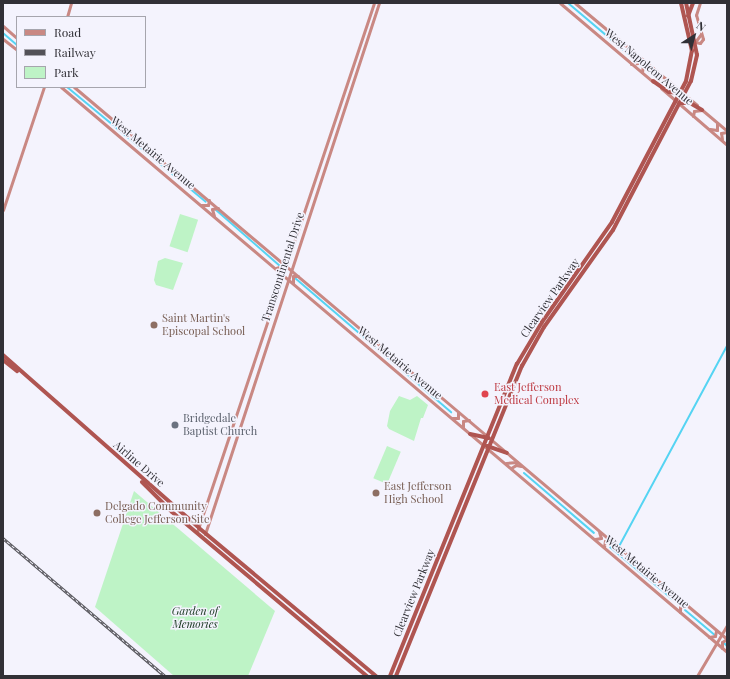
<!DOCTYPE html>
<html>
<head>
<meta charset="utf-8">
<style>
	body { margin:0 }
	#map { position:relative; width:730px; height:679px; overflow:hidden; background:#f4f3fd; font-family:"Playfair Display",serif }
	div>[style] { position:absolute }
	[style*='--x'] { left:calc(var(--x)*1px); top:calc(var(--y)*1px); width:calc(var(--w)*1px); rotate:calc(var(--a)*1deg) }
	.green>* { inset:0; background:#bef3c6; transform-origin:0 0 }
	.canal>* { height:2px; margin:-1px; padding:0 1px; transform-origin:1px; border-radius:1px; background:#55d4f3 }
	.secondary>* { height:3px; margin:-1.5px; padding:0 1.5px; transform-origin:1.5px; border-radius:1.5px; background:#c98883 }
	.highway>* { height:4px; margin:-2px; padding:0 2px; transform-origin:2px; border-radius:2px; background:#af5551 }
	.rail>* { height:2.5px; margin-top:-1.25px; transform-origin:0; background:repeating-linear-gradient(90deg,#f4f3fd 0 3px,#535258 0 6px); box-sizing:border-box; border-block:1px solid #535258 }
	.dots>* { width:11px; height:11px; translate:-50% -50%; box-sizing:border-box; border:2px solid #f4f3fd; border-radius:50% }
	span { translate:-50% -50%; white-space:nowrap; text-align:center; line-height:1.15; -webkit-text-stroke:3px #f4f3fd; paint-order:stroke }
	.street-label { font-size:11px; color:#313036 }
	.education-label { font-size:11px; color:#785e54 }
	.left { translate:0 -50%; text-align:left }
	.health-label { font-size:11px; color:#be3a42 }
	.worship-label { font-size:11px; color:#5b616d }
	.park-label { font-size:11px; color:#15361d; font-style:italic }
	.frame { position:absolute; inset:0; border:4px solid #313036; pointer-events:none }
	.legend { position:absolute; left:16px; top:16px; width:130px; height:72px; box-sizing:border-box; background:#f4f3fd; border:1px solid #a6a5ad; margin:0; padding:5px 7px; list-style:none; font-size:12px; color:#313036 }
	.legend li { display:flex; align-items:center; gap:8px; height:20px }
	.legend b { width:20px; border:1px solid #a6a5ad }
	.north { position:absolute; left:674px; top:16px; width:40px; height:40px; -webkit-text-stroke:3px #f4f3fd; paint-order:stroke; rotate:36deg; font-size:11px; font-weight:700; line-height:16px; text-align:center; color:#313036 }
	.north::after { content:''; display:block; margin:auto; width:14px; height:18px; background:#313036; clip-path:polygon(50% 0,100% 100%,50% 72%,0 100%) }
</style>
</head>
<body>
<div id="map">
	<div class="green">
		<i style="left:180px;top:214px;width:19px;height:34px;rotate:18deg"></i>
		<i style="clip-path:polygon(165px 258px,183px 263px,173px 290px,156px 285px,154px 280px,158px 261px)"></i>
		<i style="clip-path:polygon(399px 396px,410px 400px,417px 396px,428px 405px,423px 418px,421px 418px,414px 441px,389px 429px,387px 426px,390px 411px)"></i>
		<i style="left:387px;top:446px;width:15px;height:35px;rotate:23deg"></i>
		<i style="clip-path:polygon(134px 491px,275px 611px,248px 676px,174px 676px,95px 607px)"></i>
	</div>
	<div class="canal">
		<i style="--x:568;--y:3;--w:85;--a:40.2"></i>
		<i style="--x:3;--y:33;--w:18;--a:41"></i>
		<i style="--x:67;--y:87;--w:180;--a:39.6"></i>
		<i style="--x:216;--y:210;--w:85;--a:41.2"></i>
		<i style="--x:295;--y:278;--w:206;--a:40.7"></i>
		<i style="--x:524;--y:473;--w:92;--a:40.6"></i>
		<i style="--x:610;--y:547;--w:80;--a:39.9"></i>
		<i style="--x:616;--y:552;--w:234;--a:-61.7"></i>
		<i style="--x:685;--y:610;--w:38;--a:40"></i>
		<i style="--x:724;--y:643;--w:4;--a:45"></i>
	</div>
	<div class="secondary">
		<i style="--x:560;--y:3;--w:122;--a:40.3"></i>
		<i style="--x:575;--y:3;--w:159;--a:39.9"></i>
		<i style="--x:67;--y:17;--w:15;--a:-74"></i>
		<i style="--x:3;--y:26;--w:18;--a:41"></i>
		<i style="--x:3;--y:39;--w:18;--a:38"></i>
		<i style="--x:695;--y:42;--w:5;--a:11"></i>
		<i style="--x:700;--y:43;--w:5;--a:-53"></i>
		<i style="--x:703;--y:39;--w:25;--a:-106"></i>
		<i style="--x:696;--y:15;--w:13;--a:-72"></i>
		<i style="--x:695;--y:42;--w:10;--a:-53"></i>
		<i style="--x:631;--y:64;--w:7;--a:-8"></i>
		<i style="--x:638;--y:63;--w:6;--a:-81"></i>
		<i style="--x:642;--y:72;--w:7;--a:-82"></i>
		<i style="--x:643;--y:65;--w:5;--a:0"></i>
		<i style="--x:61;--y:87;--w:873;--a:40.31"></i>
		<i style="--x:74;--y:87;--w:855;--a:40.21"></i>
		<i style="--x:661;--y:88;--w:87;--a:40.8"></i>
		<i style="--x:701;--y:109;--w:34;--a:40"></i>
		<i style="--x:693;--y:116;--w:5;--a:-79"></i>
		<i style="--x:694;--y:111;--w:8;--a:-7"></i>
		<i style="--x:710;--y:129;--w:7;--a:8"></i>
		<i style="--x:717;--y:130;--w:7;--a:-90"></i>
		<i style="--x:722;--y:139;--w:6;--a:-99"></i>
		<i style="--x:721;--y:133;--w:6;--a:-9"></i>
		<i style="--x:201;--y:205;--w:7;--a:0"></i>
		<i style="--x:208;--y:205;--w:5;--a:-79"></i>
		<i style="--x:3;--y:210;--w:130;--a:-71.6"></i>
		<i style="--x:214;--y:216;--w:7;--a:-106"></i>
		<i style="--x:212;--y:209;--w:6;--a:-9"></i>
		<i style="--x:276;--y:268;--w:6;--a:-18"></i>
		<i style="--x:282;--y:266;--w:4;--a:-90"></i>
		<i style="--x:293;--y:283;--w:7;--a:-90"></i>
		<i style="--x:293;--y:276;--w:5;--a:0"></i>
		<i style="--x:452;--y:418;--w:6;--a:0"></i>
		<i style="--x:458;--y:418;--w:6;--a:-90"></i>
		<i style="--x:463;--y:427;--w:6;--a:-90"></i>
		<i style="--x:463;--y:421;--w:6;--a:-9"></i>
		<i style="--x:506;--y:463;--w:11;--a:-5"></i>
		<i style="--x:511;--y:468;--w:6;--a:-31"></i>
		<i style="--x:516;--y:465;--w:5;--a:11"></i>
		<i style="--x:197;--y:532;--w:558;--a:-71.5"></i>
		<i style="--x:205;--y:534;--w:559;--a:-71.86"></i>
		<i style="--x:595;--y:539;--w:6;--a:-9"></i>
		<i style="--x:601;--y:538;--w:6;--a:-108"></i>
		<i style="--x:604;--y:547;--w:6;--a:-81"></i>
		<i style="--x:605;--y:541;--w:5;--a:0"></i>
		<i style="--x:680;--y:612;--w:5;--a:-90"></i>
		<i style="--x:680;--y:607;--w:6;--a:-18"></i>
		<i style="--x:709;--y:637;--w:6;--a:-9"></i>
		<i style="--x:715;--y:636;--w:5;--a:-79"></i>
		<i style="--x:722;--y:648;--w:6;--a:-90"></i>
		<i style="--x:722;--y:642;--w:6;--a:-31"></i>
		<i style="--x:697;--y:676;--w:59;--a:-59.5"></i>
	</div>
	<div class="highway">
		<i style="--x:688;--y:16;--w:14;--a:-69"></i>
		<i style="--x:653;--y:81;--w:19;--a:35"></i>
		<i style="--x:669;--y:92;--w:12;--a:5"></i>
		<i style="--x:680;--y:103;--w:10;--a:0"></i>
		<i style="--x:690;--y:103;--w:14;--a:30"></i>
		<i style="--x:3;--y:355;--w:261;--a:41.4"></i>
		<i style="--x:199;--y:528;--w:231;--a:39.9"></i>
		<i style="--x:3;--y:360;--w:18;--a:38"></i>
		<i style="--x:470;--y:434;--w:19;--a:12"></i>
		<i style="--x:487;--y:446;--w:21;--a:19"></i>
		<i style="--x:142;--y:482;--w:42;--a:45"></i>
		<i style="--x:172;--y:512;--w:255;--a:40.1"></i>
		<i style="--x:390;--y:676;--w:337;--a:-67.9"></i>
		<i style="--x:517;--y:364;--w:49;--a:-59.2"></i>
		<i style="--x:542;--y:322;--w:122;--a:-55"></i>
		<i style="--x:612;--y:222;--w:159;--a:-62.3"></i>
		<i style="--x:686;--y:81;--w:31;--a:-79"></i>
		<i style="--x:692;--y:51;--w:49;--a:-102.9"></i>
		<i style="--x:396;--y:676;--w:335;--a:-67.9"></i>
		<i style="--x:522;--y:366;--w:45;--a:-60.6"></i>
		<i style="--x:544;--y:327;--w:119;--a:-54.6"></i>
		<i style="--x:613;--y:230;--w:168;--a:-62.4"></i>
		<i style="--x:691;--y:81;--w:27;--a:-77"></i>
		<i style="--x:697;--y:55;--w:53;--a:-101.9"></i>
	</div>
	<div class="rail">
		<i style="--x:3;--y:538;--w:213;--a:40.4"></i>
	</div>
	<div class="dots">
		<i style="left:154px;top:325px;background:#8d6e63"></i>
		<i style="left:485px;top:394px;background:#e0444e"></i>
		<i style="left:175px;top:425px;background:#6b7280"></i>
		<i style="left:376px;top:493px;background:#8d6e63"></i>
		<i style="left:97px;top:513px;background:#8d6e63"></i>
	</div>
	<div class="street-label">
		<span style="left:649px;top:67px;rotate:40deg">West Napoleon Avenue</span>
		<span style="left:153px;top:153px;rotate:40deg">West Metairie Avenue</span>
		<span style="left:283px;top:267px;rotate:-72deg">Transcontinental Drive</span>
		<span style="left:550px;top:298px;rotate:-55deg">Clearview Parkway</span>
		<span style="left:400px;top:363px;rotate:40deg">West Metairie Avenue</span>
		<span style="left:139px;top:464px;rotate:41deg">Airline Drive</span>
		<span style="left:647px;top:572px;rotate:40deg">West Metairie Avenue</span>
		<span style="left:414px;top:593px;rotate:-68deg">Clearview Parkway</span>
	</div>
	<div class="education-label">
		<span class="left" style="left:162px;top:325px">Saint Martin's<br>Episcopal School</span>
		<span class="left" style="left:384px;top:493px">East Jefferson<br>High School</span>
		<span class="left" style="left:105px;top:513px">Delgado Community<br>College Jefferson Site</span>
	</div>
	<div class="health-label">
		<span class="left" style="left:494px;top:394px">East Jefferson<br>Medical Complex</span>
	</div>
	<div class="worship-label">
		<span class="left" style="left:183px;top:425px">Bridgedale<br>Baptist Church</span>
	</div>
	<div class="park-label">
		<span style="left:195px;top:618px">Garden of<br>Memories</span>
	</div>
	<div class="frame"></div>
	<ul class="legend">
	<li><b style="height:5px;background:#c98883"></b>Road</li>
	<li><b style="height:5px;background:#535258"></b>Railway</li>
	<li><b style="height:11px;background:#bef3c6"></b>Park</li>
	</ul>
	<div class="north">N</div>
</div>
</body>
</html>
